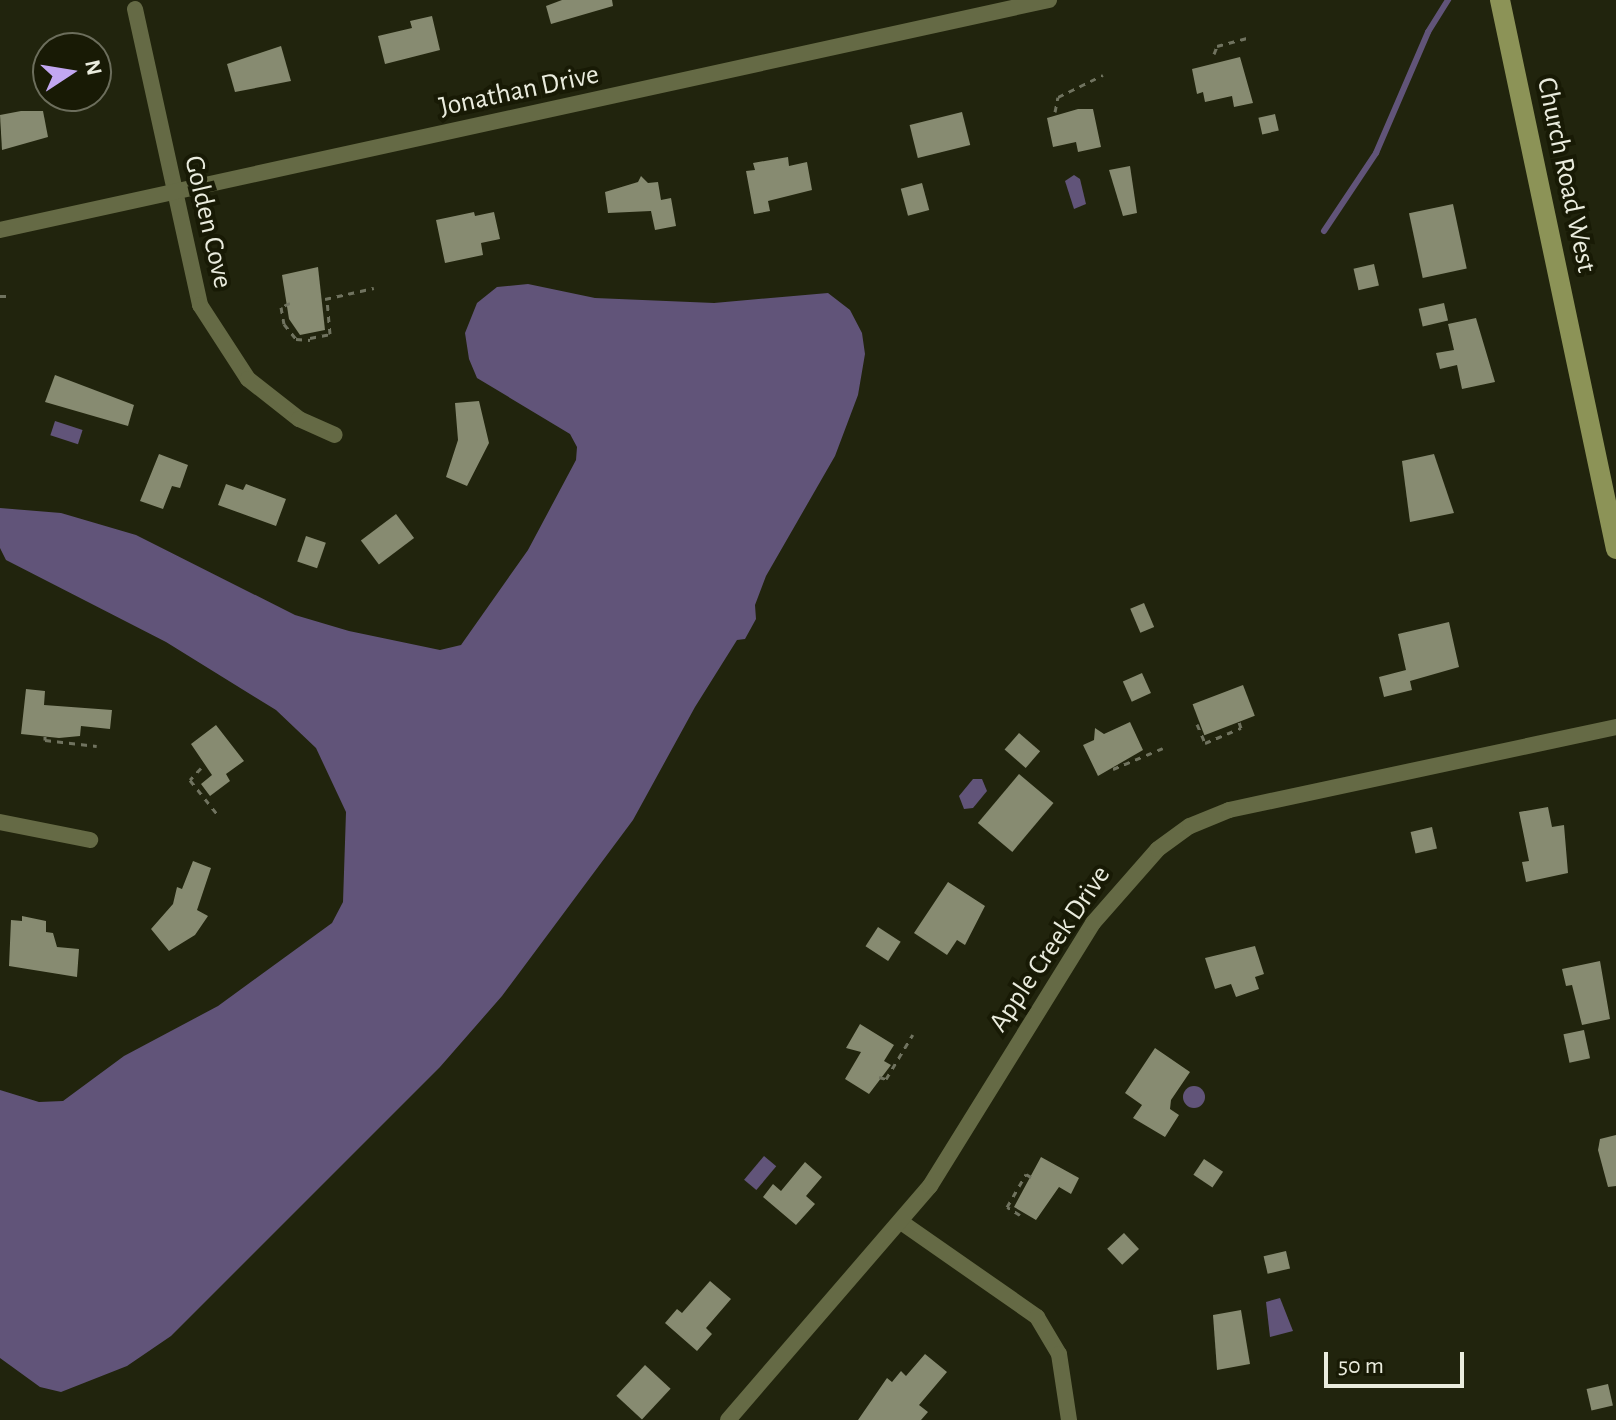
<!DOCTYPE html>
<html>
<head>
<meta charset="utf-8">
<style>
	body { margin:0 }
	#map { position:relative; width:1616px; height:1420px; overflow:hidden; background:#21240d; font-family:"Alegreya Sans",sans-serif }
	div>[style] { position:absolute }
	[style*='--x'] { left:calc(var(--x)*1px); top:calc(var(--y)*1px); width:calc(var(--w)*1px); rotate:calc(var(--a)*1deg) }
	.water>* { inset:0; background:#615479; transform-origin:0 0 }
	.round { border-radius:50% }
	.stream>* { height:6px; margin:-3px; padding:0 3px; transform-origin:3px; border-radius:3px; background:#615479 }
	.building>* { inset:0; background:#878b71; transform-origin:0 0 }
	.path>* { height:3px; margin-top:-1.5px; transform-origin:0; background:repeating-linear-gradient(90deg,#70735f 0 6px,transparent 0 12px) }
	.street>* { height:16px; margin:-8px; padding:0 8px; transform-origin:8px; border-radius:8px; background:#656a45 }
	.secondary>* { height:20px; margin:-10px; padding:0 10px; transform-origin:10px; border-radius:10px; background:#8c9357 }
	span { translate:-50% -50%; white-space:nowrap; text-align:center; line-height:1.15; -webkit-text-stroke:8px #181a05; paint-order:stroke }
	.street-label { font-size:28px; color:#eaecde }
	.north { position:absolute; left:32px; top:32px; width:80px; height:80px; box-sizing:border-box; background:#181a05; border:2px solid #6c6e5c; border-radius:50%; rotate:78deg; font-size:22px; font-weight:700; line-height:32px; text-align:center; color:#eaecde }
	.north::after { content:''; display:block; margin:auto; width:28px; height:36px; background:#c2a7f2; clip-path:polygon(50% 0,100% 100%,50% 72%,0 100%) }
	.scale { position:absolute; left:1324px; top:1352px; width:140px; height:36px; box-sizing:border-box; border:4px solid #eaecde; border-top:0; padding-left:10px; font-size:24px; line-height:28px; white-space:nowrap; color:#eaecde; -webkit-text-stroke:6px #181a05; paint-order:stroke }
</style>
</head>
<body>
<div id="map">
	<div class="water">
		<i style="clip-path:polygon(1074px 175px,1080px 179px,1086px 204px,1074px 209px,1065px 181px)"></i>
		<i style="clip-path:polygon(528px 284px,595px 298px,714px 303px,828px 293px,850px 310px,862px 333px,865px 354px,858px 395px,835px 456px,766px 576px,755px 605px,756px 619px,745px 639px,737px 640px,695px 707px,633px 820px,502px 996px,440px 1067px,171px 1336px,127px 1366px,61px 1392px,40px 1387px,0 1358px,0 1090px,39px 1102px,63px 1101px,124px 1056px,218px 1006px,332px 923px,343px 902px,346px 812px,316px 748px,276px 710px,166px 642px,6px 560px,0 548px,0 508px,61px 513px,136px 535px,295px 615px,349px 631px,440px 650px,461px 645px,528px 550px,576px 460px,577px 447px,570px 434px,477px 378px,469px 359px,465px 333px,477px 303px,497px 287px)"></i>
		<i style="left:55px;top:421px;width:29px;height:15px;rotate:18deg"></i>
		<i style="clip-path:polygon(973px 779px,982px 779px,987px 791px,973px 808px,964px 809px,959px 796px)"></i>
		<i class="round" style="left:1183px;top:1086px;width:22px;height:22px"></i>
		<i style="left:764px;top:1156px;width:16px;height:31px;rotate:40deg"></i>
		<i style="clip-path:polygon(1280px 1298px,1293px 1331px,1270px 1337px,1266px 1302px)"></i>
	</div>
	<div class="stream">
		<i style="--x:1324;--y:231;--w:94;--a:-56.3"></i>
		<i style="--x:1376;--y:153;--w:132;--a:-66.7"></i>
		<i style="--x:1428;--y:32;--w:38;--a:-58"></i>
	</div>
	<div class="building">
		<i style="clip-path:polygon(562px 0,612px 0,613px 6px,551px 24px,546px 6px)"></i>
		<i style="clip-path:polygon(432px 16px,440px 50px,385px 64px,378px 36px,412px 28px,410px 21px)"></i>
		<i style="clip-path:polygon(281px 46px,291px 81px,235px 92px,227px 64px)"></i>
		<i style="clip-path:polygon(1240px 57px,1253px 103px,1234px 107px,1232px 96px,1205px 102px,1203px 92px,1197px 94px,1192px 69px)"></i>
		<i style="clip-path:polygon(1078px 109px,1093px 109px,1101px 147px,1078px 152px,1076px 142px,1053px 147px,1047px 118px)"></i>
		<i style="clip-path:polygon(21px 111px,43px 111px,48px 137px,2px 150px,0 115px)"></i>
		<i style="left:962px;top:112px;width:34px;height:54px;rotate:76deg"></i>
		<i style="left:1275px;top:114px;width:17px;height:17px;rotate:77deg"></i>
		<i style="clip-path:polygon(788px 157px,789px 166px,807px 162px,812px 190px,768px 201px,770px 211px,754px 214px,746px 171px,755px 170px,753px 163px)"></i>
		<i style="clip-path:polygon(1130px 166px,1137px 213px,1123px 216px,1109px 170px)"></i>
		<i style="clip-path:polygon(641px 176px,648px 183px,658px 182px,661px 200px,671px 198px,676px 226px,655px 230px,651px 211px,608px 213px,605px 192px,638px 182px)"></i>
		<i style="left:922px;top:183px;width:28px;height:22px;rotate:75deg"></i>
		<i style="left:1453px;top:204px;width:66px;height:45px;rotate:78deg"></i>
		<i style="clip-path:polygon(474px 212px,475px 216px,494px 212px,500px 239px,481px 243px,483px 255px,445px 263px,436px 220px)"></i>
		<i style="left:1374px;top:264px;width:22px;height:21px;rotate:77deg"></i>
		<i style="clip-path:polygon(318px 267px,325px 330px,300px 335px,289px 319px,282px 275px)"></i>
		<i style="left:1444px;top:303px;width:18px;height:26px;rotate:77deg"></i>
		<i style="clip-path:polygon(1476px 318px,1495px 382px,1462px 389px,1457px 365px,1440px 369px,1436px 353px,1454px 350px,1448px 324px)"></i>
		<i style="clip-path:polygon(55px 375px,134px 405px,128px 426px,45px 402px)"></i>
		<i style="clip-path:polygon(479px 401px,489px 443px,467px 486px,446px 477px,458px 440px,455px 403px)"></i>
		<i style="clip-path:polygon(159px 454px,188px 465px,180px 488px,172px 486px,163px 509px,140px 501px)"></i>
		<i style="clip-path:polygon(1434px 454px,1454px 513px,1410px 522px,1402px 461px)"></i>
		<i style="clip-path:polygon(226px 484px,243px 490px,246px 484px,286px 499px,276px 526px,218px 505px)"></i>
		<i style="left:396px;top:514px;width:30px;height:44px;rotate:53deg"></i>
		<i style="left:306px;top:536px;width:21px;height:27px;rotate:19deg"></i>
		<i style="left:1144px;top:603px;width:26px;height:15px;rotate:67deg"></i>
		<i style="clip-path:polygon(1449px 622px,1459px 667px,1410px 681px,1412px 690px,1384px 697px,1379px 677px,1406px 670px,1398px 634px)"></i>
		<i style="left:1142px;top:673px;width:22px;height:21px;rotate:66deg"></i>
		<i style="left:1243px;top:685px;width:33px;height:54px;rotate:69deg"></i>
		<i style="clip-path:polygon(26px 689px,45px 691px,44px 705px,112px 710px,110px 729px,81px 726px,80px 736px,59px 738px,21px 734px)"></i>
		<i style="clip-path:polygon(1130px 722px,1143px 750px,1098px 776px,1083px 745px,1094px 740px,1095px 728px,1104px 734px)"></i>
		<i style="clip-path:polygon(216px 725px,244px 761px,226px 774px,230px 781px,210px 796px,201px 784px,212px 775px,191px 744px)"></i>
		<i style="left:1019px;top:733px;width:28px;height:22px;rotate:41deg"></i>
		<i style="left:1019px;top:774px;width:45px;height:64px;rotate:40deg"></i>
		<i style="clip-path:polygon(1548px 807px,1552px 827px,1564px 825px,1568px 873px,1526px 882px,1522px 862px,1529px 861px,1519px 812px)"></i>
		<i style="left:1432px;top:827px;width:22px;height:22px;rotate:77deg"></i>
		<i style="clip-path:polygon(193px 861px,211px 868px,197px 910px,208px 916px,195px 935px,169px 951px,151px 929px,173px 904px,177px 887px,182px 889px)"></i>
		<i style="clip-path:polygon(948px 882px,985px 906px,965px 945px,957px 940px,947px 955px,914px 933px)"></i>
		<i style="clip-path:polygon(22px 916px,46px 921px,46px 932px,53px 933px,57px 947px,79px 949px,77px 977px,9px 966px,11px 920px,22px 921px)"></i>
		<i style="left:878px;top:927px;width:27px;height:23px;rotate:33deg"></i>
		<i style="clip-path:polygon(1255px 946px,1264px 974px,1255px 977px,1259px 989px,1236px 997px,1231px 984px,1215px 989px,1205px 958px)"></i>
		<i style="clip-path:polygon(1600px 961px,1610px 1019px,1582px 1025px,1572px 985px,1566px 986px,1562px 969px)"></i>
		<i style="clip-path:polygon(860px 1024px,894px 1045px,884px 1061px,891px 1065px,869px 1094px,845px 1079px,861px 1052px,846px 1048px)"></i>
		<i style="left:1584px;top:1030px;width:29px;height:21px;rotate:78deg"></i>
		<i style="clip-path:polygon(1155px 1048px,1190px 1072px,1171px 1100px,1170px 1109px,1179px 1115px,1165px 1137px,1133px 1118px,1142px 1105px,1125px 1093px)"></i>
		<i style="clip-path:polygon(1616px 1135px,1616px 1186px,1608px 1187px,1598px 1150px,1600px 1139px)"></i>
		<i style="clip-path:polygon(1041px 1157px,1079px 1178px,1071px 1194px,1059px 1187px,1036px 1220px,1014px 1207px)"></i>
		<i style="left:1204px;top:1159px;width:23px;height:19px;rotate:34deg"></i>
		<i style="clip-path:polygon(805px 1162px,822px 1177px,806px 1196px,815px 1204px,796px 1225px,763px 1197px,773px 1184px,781px 1191px)"></i>
		<i style="left:1124px;top:1233px;width:22px;height:23px;rotate:47deg"></i>
		<i style="left:1286px;top:1251px;width:18px;height:23px;rotate:77deg"></i>
		<i style="clip-path:polygon(710px 1281px,731px 1299px,706px 1328px,712px 1334px,697px 1351px,665px 1323px,677px 1309px,682px 1313px)"></i>
		<i style="clip-path:polygon(1241px 1310px,1250px 1364px,1217px 1370px,1213px 1315px)"></i>
		<i style="clip-path:polygon(925px 1354px,947px 1372px,919px 1405px,928px 1412px,921px 1420px,858px 1420px,887px 1378px,892px 1382px,901px 1371px,906px 1376px)"></i>
		<i style="left:645px;top:1365px;width:35px;height:42px;rotate:43deg"></i>
		<i style="left:1608px;top:1384px;width:22px;height:22px;rotate:77deg"></i>
	</div>
	<div class="path">
		<i style="--x:1214;--y:54;--w:9;--a:-69"></i>
		<i style="--x:1217;--y:46;--w:34;--a:-15"></i>
		<i style="--x:1055;--y:112;--w:15;--a:-79"></i>
		<i style="--x:1058;--y:97;--w:50;--a:-26.1"></i>
		<i style="--x:0;--y:296;--w:8;--a:0"></i>
		<i style="--x:325;--y:299;--w:50;--a:-12.7"></i>
		<i style="--x:290;--y:303;--w:10;--a:156"></i>
		<i style="--x:281;--y:307;--w:17;--a:80"></i>
		<i style="--x:284;--y:324;--w:19;--a:51"></i>
		<i style="--x:296;--y:339;--w:14;--a:4"></i>
		<i style="--x:310;--y:338;--w:20;--a:-11"></i>
		<i style="--x:330;--y:334;--w:35;--a:-95"></i>
		<i style="--x:1197;--y:724;--w:21;--a:67"></i>
		<i style="--x:1205;--y:743;--w:39;--a:-23"></i>
		<i style="--x:1241;--y:728;--w:6;--a:-108"></i>
		<i style="--x:45;--y:736;--w:4;--a:90"></i>
		<i style="--x:45;--y:740;--w:52;--a:6.6"></i>
		<i style="--x:201;--y:768;--w:16;--a:133"></i>
		<i style="--x:190;--y:780;--w:43;--a:51.5"></i>
		<i style="--x:1113;--y:769;--w:54;--a:-22.8"></i>
		<i style="--x:879;--y:1077;--w:7;--a:16"></i>
		<i style="--x:886;--y:1079;--w:52;--a:-59"></i>
		<i style="--x:1020;--y:1215;--w:15;--a:-148"></i>
		<i style="--x:1007;--y:1207;--w:38;--a:-60"></i>
		<i style="--x:1026;--y:1174;--w:6;--a:31"></i>
	</div>
	<div class="street">
		<i style="--x:135;--y:9;--w:303;--a:77.6"></i>
		<i style="--x:200;--y:305;--w:88;--a:57"></i>
		<i style="--x:248;--y:379;--w:65;--a:38.1"></i>
		<i style="--x:299;--y:419;--w:39;--a:24"></i>
		<i style="--x:0;--y:230;--w:1074;--a:-12.37"></i>
		<i style="--x:0;--y:822;--w:92;--a:11.3"></i>
		<i style="--x:901;--y:1222;--w:166;--a:34.9"></i>
		<i style="--x:1037;--y:1317;--w:43;--a:59.3"></i>
		<i style="--x:1059;--y:1354;--w:67;--a:81.4"></i>
		<i style="--x:728;--y:1420;--w:309;--a:-49.2"></i>
		<i style="--x:930;--y:1186;--w:309;--a:-58.2"></i>
		<i style="--x:1093;--y:923;--w:98;--a:-48.7"></i>
		<i style="--x:1158;--y:849;--w:39;--a:-36"></i>
		<i style="--x:1190;--y:826;--w:42;--a:-22.3"></i>
		<i style="--x:1229;--y:810;--w:396;--a:-12.1"></i>
	</div>
	<div class="secondary">
		<i style="--x:1500;--y:0;--w:561;--a:78.07"></i>
	</div>
	<div class="street-label">
		<span style="left:519px;top:91px;rotate:-12deg">Jonathan Drive</span>
		<span style="left:1566px;top:175px;rotate:78deg">Church Road West</span>
		<span style="left:208px;top:222px;rotate:77deg">Golden Cove</span>
		<span style="left:1050px;top:949px;rotate:-56deg">Apple Creek Drive</span>
	</div>
	<div class="north">N</div>
	<div class="scale">50 m</div>
</div>
</body>
</html>
